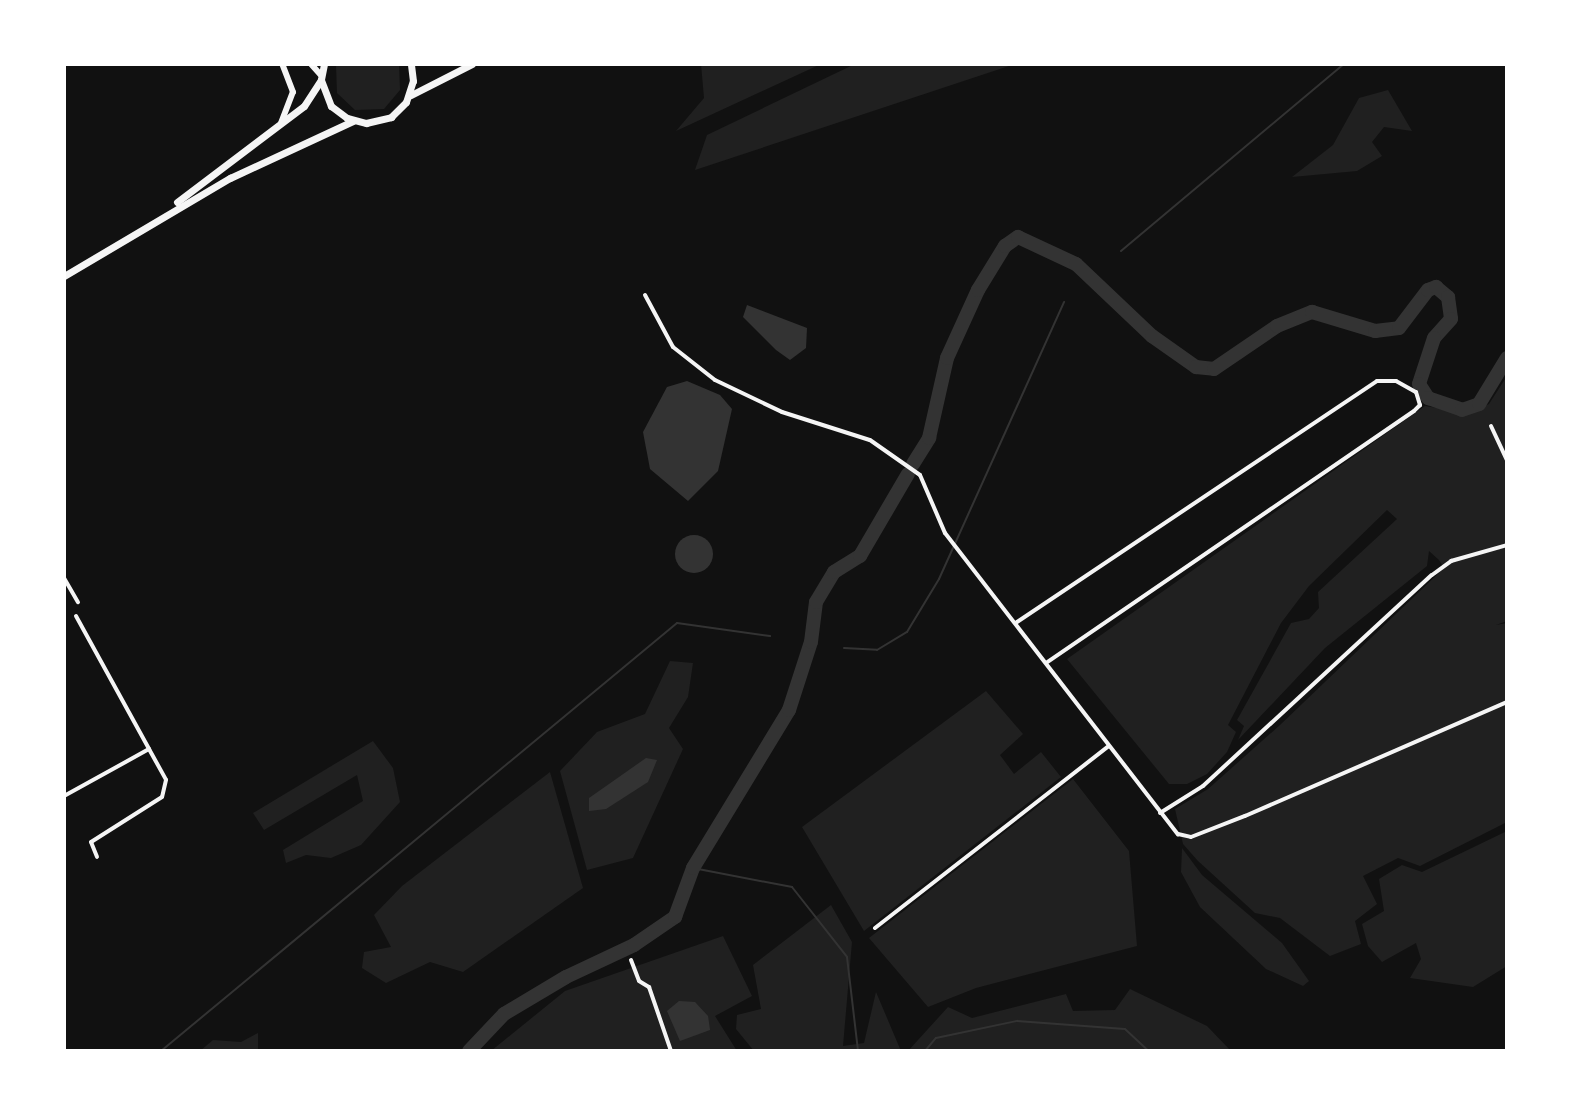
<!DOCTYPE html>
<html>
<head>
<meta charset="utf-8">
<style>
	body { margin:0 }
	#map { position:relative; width:1571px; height:1115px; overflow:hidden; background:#111; font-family:"Alegreya Sans",sans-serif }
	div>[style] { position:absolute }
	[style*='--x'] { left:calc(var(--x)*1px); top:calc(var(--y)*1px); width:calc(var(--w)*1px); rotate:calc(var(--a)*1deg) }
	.green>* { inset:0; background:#202020 }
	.water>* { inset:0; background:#333 }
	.round { border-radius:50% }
	.stream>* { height:2px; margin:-1px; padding:0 1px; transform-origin:1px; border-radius:1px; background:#333 }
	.river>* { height:14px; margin:-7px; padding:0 7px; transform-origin:7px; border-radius:7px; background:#333 }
	.minor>* { height:4px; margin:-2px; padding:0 2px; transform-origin:2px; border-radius:2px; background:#f5f5f5 }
	.secondary>* { height:6px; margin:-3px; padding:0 3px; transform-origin:3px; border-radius:3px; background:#f5f5f5 }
	.trunk>* { height:7px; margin:-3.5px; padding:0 3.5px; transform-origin:3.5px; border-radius:3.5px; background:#f5f5f5 }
	span { translate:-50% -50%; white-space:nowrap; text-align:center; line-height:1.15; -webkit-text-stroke:8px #fff; paint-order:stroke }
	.frame { position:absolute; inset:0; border:66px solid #fff; pointer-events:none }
</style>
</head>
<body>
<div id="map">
	<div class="green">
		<i style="clip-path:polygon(336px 64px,399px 64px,400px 90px,384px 109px,355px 110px,337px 93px)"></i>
		<i style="clip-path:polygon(701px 64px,821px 64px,676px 131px,704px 98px)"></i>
		<i style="clip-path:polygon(855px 64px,1015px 64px,695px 170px,707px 135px)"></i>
		<i style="clip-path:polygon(1388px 90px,1412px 131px,1384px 127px,1372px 142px,1382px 156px,1357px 171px,1292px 177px,1333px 145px,1359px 98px)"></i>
		<i style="clip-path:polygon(1507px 376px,1507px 621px,1496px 625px,1507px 623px,1507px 822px,1420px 866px,1398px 858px,1363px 876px,1377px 904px,1355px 921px,1361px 944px,1330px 956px,1280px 918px,1255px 913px,1198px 861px,1183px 844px,1175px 809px,1208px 789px,1280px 725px,1444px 568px,1439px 560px,1429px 551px,1427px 566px,1325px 648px,1238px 740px,1244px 726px,1237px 720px,1291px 623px,1309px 619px,1319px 608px,1318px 592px,1397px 519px,1387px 510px,1309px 586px,1281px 623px,1228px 725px,1236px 732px,1227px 752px,1207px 774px,1187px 784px,1169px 784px,1067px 659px,1425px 406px,1467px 413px,1489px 404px)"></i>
		<i style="clip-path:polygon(670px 661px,693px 663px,688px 697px,669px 728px,683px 749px,633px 858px,587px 870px,560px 771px,597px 732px,645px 714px)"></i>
		<i style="clip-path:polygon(986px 691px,1023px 734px,1000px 755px,1014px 774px,1041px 752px,1061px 777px,864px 931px,802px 827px)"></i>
		<i style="clip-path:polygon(373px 741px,393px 768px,400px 802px,361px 845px,331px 858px,306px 855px,286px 863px,283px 850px,363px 801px,357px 775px,264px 830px,253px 813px)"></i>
		<i style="clip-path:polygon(550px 772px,583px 888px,463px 972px,430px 962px,386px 983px,362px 968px,364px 952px,391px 947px,374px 915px,402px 886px)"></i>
		<i style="clip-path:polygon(1073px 779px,1129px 851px,1137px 946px,976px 988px,928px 1007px,869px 938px)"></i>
		<i style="clip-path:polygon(1507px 831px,1507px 966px,1473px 987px,1410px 978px,1421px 959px,1416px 943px,1382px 962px,1368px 946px,1362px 924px,1384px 911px,1379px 879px,1402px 865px,1422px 872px)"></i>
		<i style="clip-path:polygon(1182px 848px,1202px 875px,1282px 943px,1309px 981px,1303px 986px,1266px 969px,1200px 907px,1181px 872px)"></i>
		<i style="clip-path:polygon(831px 905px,852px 942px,843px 1046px,864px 1043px,876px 992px,901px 1051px,754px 1051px,736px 1029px,737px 1015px,761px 1009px,753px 965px)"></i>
		<i style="clip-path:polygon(723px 936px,752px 996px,715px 1016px,737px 1051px,491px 1051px,565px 991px)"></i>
		<i style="clip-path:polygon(1130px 989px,1207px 1026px,1231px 1051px,908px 1051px,948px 1007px,972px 1018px,1066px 994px,1073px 1011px,1115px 1010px)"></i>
		<i style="clip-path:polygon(258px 1033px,258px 1051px,200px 1051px,213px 1040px,241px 1042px)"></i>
	</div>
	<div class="water">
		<i style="clip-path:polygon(747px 305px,807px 328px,806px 348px,790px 360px,776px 350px,743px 317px)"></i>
		<i style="clip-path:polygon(687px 381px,720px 395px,732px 409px,718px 471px,688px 501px,650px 469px,643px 432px,667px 387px)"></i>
		<i class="round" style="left:675px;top:535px;width:38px;height:38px"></i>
		<i style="clip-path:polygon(646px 758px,657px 760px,648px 782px,606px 809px,589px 811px,589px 798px)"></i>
		<i style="clip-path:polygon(679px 1001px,695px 1002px,708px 1016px,710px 1030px,680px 1041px,667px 1011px)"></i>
	</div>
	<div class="stream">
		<i style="--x:1121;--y:251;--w:291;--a:-40"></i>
		<i style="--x:844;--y:648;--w:33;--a:3"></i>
		<i style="--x:877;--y:650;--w:35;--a:-31"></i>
		<i style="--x:907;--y:632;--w:62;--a:-58.9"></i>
		<i style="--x:939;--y:579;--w:304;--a:-65.7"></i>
		<i style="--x:693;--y:868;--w:101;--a:10.9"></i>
		<i style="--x:792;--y:887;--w:89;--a:51.8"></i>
		<i style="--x:847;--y:957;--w:95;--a:83.3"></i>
		<i style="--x:161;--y:1051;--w:670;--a:-39.67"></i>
		<i style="--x:677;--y:623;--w:94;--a:8"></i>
		<i style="--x:925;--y:1051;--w:17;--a:-50"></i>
		<i style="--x:936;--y:1038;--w:83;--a:-11.9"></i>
		<i style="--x:1017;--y:1021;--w:108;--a:4.2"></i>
		<i style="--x:1125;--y:1029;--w:33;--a:43"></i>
	</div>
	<div class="river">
		<i style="--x:913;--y:464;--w:31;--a:-58"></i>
		<i style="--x:929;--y:438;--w:82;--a:-77.3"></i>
		<i style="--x:947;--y:358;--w:75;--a:-65.5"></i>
		<i style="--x:978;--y:290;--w:52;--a:-58.5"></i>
		<i style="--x:1005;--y:246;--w:16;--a:-35"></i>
		<i style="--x:1018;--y:237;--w:64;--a:25"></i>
		<i style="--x:1076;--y:264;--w:105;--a:43.5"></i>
		<i style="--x:1152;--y:336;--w:54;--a:35.2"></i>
		<i style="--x:1196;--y:367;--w:18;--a:6"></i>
		<i style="--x:1214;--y:369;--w:76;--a:-34.3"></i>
		<i style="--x:1277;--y:326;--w:38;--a:-22"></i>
		<i style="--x:1312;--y:312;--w:66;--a:16.8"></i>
		<i style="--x:1375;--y:331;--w:24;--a:-7"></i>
		<i style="--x:1399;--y:328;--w:48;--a:-52.7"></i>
		<i style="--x:1428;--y:290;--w:9;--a:-21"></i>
		<i style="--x:1436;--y:287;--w:16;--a:40"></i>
		<i style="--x:1448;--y:297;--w:22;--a:82"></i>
		<i style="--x:1451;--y:319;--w:25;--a:132"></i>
		<i style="--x:1434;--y:338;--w:48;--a:108.1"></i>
		<i style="--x:1419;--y:384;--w:17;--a:57"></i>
		<i style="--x:1428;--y:398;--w:36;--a:19"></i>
		<i style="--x:1462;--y:410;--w:18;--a:-19"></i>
		<i style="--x:1479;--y:404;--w:54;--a:-58.7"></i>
		<i style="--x:469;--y:1051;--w:51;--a:-46.6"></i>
		<i style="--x:504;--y:1014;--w:72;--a:-30.8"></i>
		<i style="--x:566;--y:977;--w:75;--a:-25.2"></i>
		<i style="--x:634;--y:945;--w:50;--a:-34.3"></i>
		<i style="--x:675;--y:917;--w:52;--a:-69.8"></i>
		<i style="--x:693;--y:868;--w:185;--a:-58.7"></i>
		<i style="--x:789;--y:710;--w:71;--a:-72.1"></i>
		<i style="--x:811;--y:642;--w:40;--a:-82.9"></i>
		<i style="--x:816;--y:602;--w:35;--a:-59"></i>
		<i style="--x:834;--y:572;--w:31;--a:-32"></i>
		<i style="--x:860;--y:556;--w:95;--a:-59.7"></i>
	</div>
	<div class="minor">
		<i style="--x:645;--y:295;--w:59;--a:61.7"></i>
		<i style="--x:673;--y:347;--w:53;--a:38.2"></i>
		<i style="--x:715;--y:380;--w:74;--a:25.5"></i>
		<i style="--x:782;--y:412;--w:92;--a:17.7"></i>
		<i style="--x:870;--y:440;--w:61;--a:35"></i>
		<i style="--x:920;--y:475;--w:63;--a:66.7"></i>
		<i style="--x:945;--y:533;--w:381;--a:52.3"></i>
		<i style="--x:1178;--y:834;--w:13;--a:13"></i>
		<i style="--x:1191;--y:837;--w:58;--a:-21.3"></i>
		<i style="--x:1245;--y:816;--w:286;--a:-23.5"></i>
		<i style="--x:1491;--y:426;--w:38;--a:65"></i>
		<i style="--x:64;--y:578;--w:28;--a:60"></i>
		<i style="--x:76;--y:616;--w:152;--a:61.2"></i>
		<i style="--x:1017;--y:622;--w:433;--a:-33.8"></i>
		<i style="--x:1377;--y:381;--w:19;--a:0"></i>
		<i style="--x:1396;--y:381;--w:23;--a:29"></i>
		<i style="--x:1416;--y:392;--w:14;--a:73"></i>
		<i style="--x:1420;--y:405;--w:8;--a:135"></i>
		<i style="--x:1414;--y:411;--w:444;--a:145.6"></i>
		<i style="--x:64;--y:796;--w:97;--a:-28.9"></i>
		<i style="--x:149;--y:749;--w:35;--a:61"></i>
		<i style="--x:166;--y:780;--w:17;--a:103"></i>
		<i style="--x:162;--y:797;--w:84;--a:147.6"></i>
		<i style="--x:91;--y:842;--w:16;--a:68"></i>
		<i style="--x:1160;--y:813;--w:51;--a:-32.1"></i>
		<i style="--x:1203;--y:786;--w:311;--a:-42.7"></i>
		<i style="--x:1432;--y:575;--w:24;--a:-36"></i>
		<i style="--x:1451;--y:561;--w:58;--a:-15.9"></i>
		<i style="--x:875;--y:928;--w:296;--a:-37.9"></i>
		<i style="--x:631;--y:960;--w:22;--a:69"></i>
		<i style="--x:639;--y:981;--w:12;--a:31"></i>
		<i style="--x:649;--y:987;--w:68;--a:71"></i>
	</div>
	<div class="secondary">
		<i style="--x:311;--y:64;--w:15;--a:48"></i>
		<i style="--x:281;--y:123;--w:33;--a:-69"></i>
		<i style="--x:293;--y:92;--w:30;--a:-111"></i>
	</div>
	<div class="trunk">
		<i style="--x:324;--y:64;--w:16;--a:101"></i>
		<i style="--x:321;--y:80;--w:28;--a:69"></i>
		<i style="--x:331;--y:106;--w:20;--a:37"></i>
		<i style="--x:347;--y:118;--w:20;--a:15"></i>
		<i style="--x:366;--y:123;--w:26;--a:-13"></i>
		<i style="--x:391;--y:117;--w:21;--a:-45"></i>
		<i style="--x:406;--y:102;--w:22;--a:-72"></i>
		<i style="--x:413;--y:81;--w:17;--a:-97"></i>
		<i style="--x:411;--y:95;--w:68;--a:-26.9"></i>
		<i style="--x:177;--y:202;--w:159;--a:-37.1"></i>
		<i style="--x:304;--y:106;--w:31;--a:-57"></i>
		<i style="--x:64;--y:276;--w:193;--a:-30.6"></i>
		<i style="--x:230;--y:178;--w:136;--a:-24.9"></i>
	</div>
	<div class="frame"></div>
</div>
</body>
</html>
